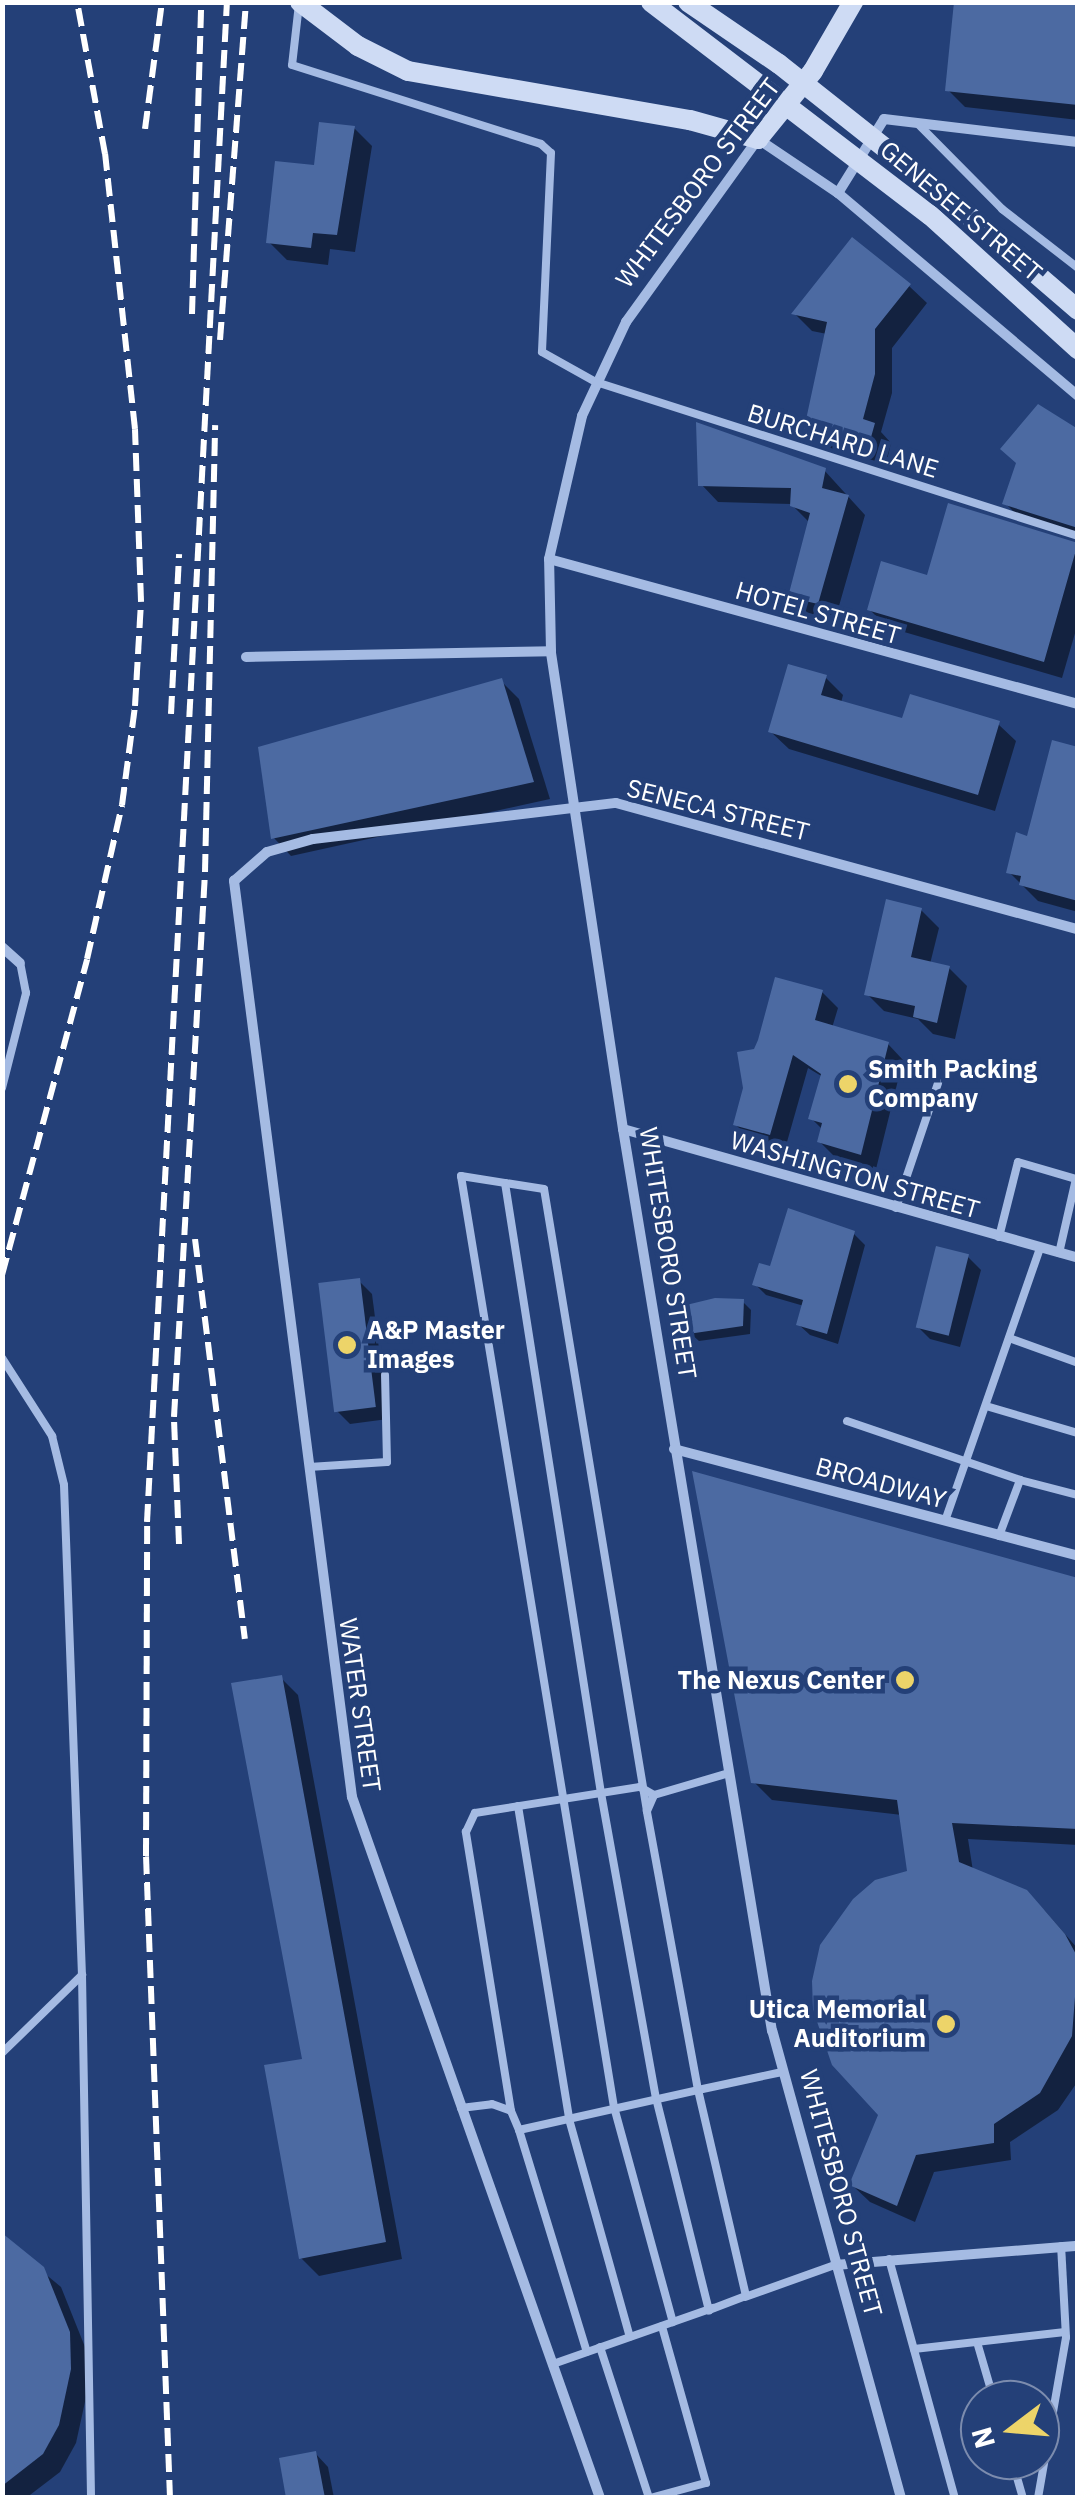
<!DOCTYPE html>
<html>
<head>
<meta charset="utf-8">
<style>
	body { margin:0 }
	#map { position:relative; width:1080px; height:2500px; overflow:hidden; background:#244078; font-family:"IBM Plex Sans",sans-serif }
	div>[style] { position:absolute }
	[style*='--x'] { left:calc(var(--x)*1px); top:calc(var(--y)*1px); width:calc(var(--w)*1px); rotate:calc(var(--a)*1deg) }
	.shadow>* { inset:0; background:#0007 }
	.building>* { inset:0; background:#4c6aa2; transform-origin:0 0 }
	.lane>* { height:8px; margin:-4px; padding:0 4px; transform-origin:4px; border-radius:4px; background:#a5bbe3 }
	.street>* { height:10px; margin:-5px; padding:0 5px; transform-origin:5px; border-radius:5px; background:#a5bbe3 }
	.secondary>* { height:20px; margin:-10px; padding:0 10px; transform-origin:10px; border-radius:10px; background:#cedbf4 }
	.rail>* { height:6px; margin-top:-3px; transform-origin:0; background:repeating-linear-gradient(90deg,#fff 0 18px,transparent 0 26px) }
	.secondary-bridge>* { height:20px; margin:-10px; padding:0 10px; transform-origin:10px; border-radius:10px; background:#cedbf4 }
	.dots>* { width:28px; height:28px; translate:-50% -50%; box-sizing:border-box; border:5px solid #244078; border-radius:50% }
	span { translate:-50% -50%; white-space:nowrap; text-align:center; line-height:1.15; -webkit-text-stroke:9px #244078; paint-order:stroke }
	.street-label { font-size:25px; color:#fff }
	.poi-label { font-size:25px; color:#fff; font-weight:700 }
	.left { translate:0 -50%; text-align:left }
	.right { translate:-100% -50%; text-align:right }
	.frame { position:absolute; inset:0; border:5px solid #fff; pointer-events:none }
	.north { position:absolute; left:960px; top:2380px; width:100px; height:100px; box-sizing:border-box; background:#244078; border:2px solid #7c8cae; border-radius:50%; rotate:254deg; font-size:28px; font-weight:700; line-height:40px; text-align:center; color:#fff }
	.north::after { content:''; display:block; margin:auto; width:35px; height:45px; background:#edd469; clip-path:polygon(50% 0,100% 100%,50% 72%,0 100%) }
</style>
</head>
<body>
<div id="map">
	<div class="shadow">
		<i style="clip-path:polygon(1078px 2px,1078px 120px,965px 107px,948px 90px)"></i>
		<i style="clip-path:polygon(354px 128px,372px 146px,355px 252px,330px 249px,328px 265px,287px 260px,269px 242px,316px 168px)"></i>
		<i style="clip-path:polygon(909px 286px,927px 303px,892px 348px,892px 393px,881px 432px,891px 443px,886px 464px,824px 446px,806px 429px,827px 334px,812px 331px,794px 313px)"></i>
		<i style="clip-path:polygon(1078px 434px,1078px 537px,1020px 518px,1005px 503px)"></i>
		<i style="clip-path:polygon(824px 470px,865px 515px,835px 620px,809px 614px,791px 597px,810px 523px,791px 504px,718px 502px,701px 484px)"></i>
		<i style="clip-path:polygon(1077px 546px,1078px 623px,1062px 678px,887px 627px,870px 610px,929px 578px)"></i>
		<i style="clip-path:polygon(825px 677px,843px 695px,841px 703px,904px 721px,998px 724px,1016px 741px,995px 811px,789px 749px,771px 732px)"></i>
		<i style="clip-path:polygon(501px 681px,519px 699px,550px 799px,291px 856px,274px 838px)"></i>
		<i style="clip-path:polygon(1078px 750px,1078px 912px,1038px 901px,1009px 872px)"></i>
		<i style="clip-path:polygon(921px 910px,939px 928px,930px 964px,949px 968px,967px 986px,955px 1039px,933px 1034px,918px 1019px,884px 1011px,867px 994px)"></i>
		<i style="clip-path:polygon(822px 992px,838px 1008px,832px 1028px,888px 1044px,903px 1060px,876px 1169px,835px 1157px,820px 1142px,823px 1130px,811px 1118px,823px 1077px,808px 1068px,785px 1149px,751px 1140px,735px 1124px,755px 1051px)"></i>
		<i style="clip-path:polygon(853px 1233px,865px 1245px,838px 1344px,810px 1335px,798px 1324px,804px 1306px,766px 1295px,755px 1284px,772px 1269px)"></i>
		<i style="clip-path:polygon(968px 1257px,981px 1270px,960px 1347px,930px 1339px,917px 1326px)"></i>
		<i style="clip-path:polygon(359px 1281px,372px 1294px,388px 1419px,350px 1424px,337px 1411px)"></i>
		<i style="clip-path:polygon(743px 1302px,751px 1310px,750px 1334px,699px 1341px,690px 1333px)"></i>
		<i style="clip-path:polygon(1078px 1581px,1078px 1845px,968px 1839px,973px 1871px,1045px 1911px,1078px 1949px,1078px 2081px,1058px 2110px,1010px 2142px,1011px 2160px,934px 2172px,915px 2222px,870px 2202px,852px 2185px,881px 2114px,909px 1873px,902px 1815px,772px 1800px,754px 1782px)"></i>
		<i style="clip-path:polygon(281px 1678px,298px 1695px,402px 2259px,319px 2276px,301px 2258px,305px 2061px)"></i>
		<i style="clip-path:polygon(2px 2238px,61px 2287px,87px 2352px,88px 2388px,76px 2443px,60px 2472px,26px 2498px,2px 2498px)"></i>
		<i style="clip-path:polygon(315px 2453px,328px 2467px,334px 2498px,289px 2498px)"></i>
	</div>
	<div class="building">
		<i style="clip-path:polygon(954px 2px,1078px 2px,1078px 105px,945px 91px)"></i>
		<i style="clip-path:polygon(319px 122px,355px 126px,337px 235px,313px 233px,311px 248px,266px 243px,275px 161px,314px 165px)"></i>
		<i style="clip-path:polygon(852px 237px,911px 284px,875px 329px,875px 374px,863px 419px,875px 423px,868px 448px,804px 429px,827px 322px,791px 314px)"></i>
		<i style="clip-path:polygon(1038px 404px,1078px 429px,1078px 528px,1002px 504px,1016px 463px,1000px 449px)"></i>
		<i style="clip-path:polygon(696px 422px,826px 468px,822px 488px,849px 495px,818px 604px,788px 597px,810px 513px,790px 506px,791px 488px,698px 486px)"></i>
		<i style="clip-path:polygon(948px 503px,1078px 543px,1044px 662px,867px 610px,881px 561px,927px 575px)"></i>
		<i style="clip-path:polygon(788px 664px,827px 675px,821px 695px,902px 718px,910px 694px,1000px 721px,978px 795px,768px 732px)"></i>
		<i style="clip-path:polygon(502px 678px,534px 782px,271px 839px,258px 747px)"></i>
		<i style="clip-path:polygon(1052px 740px,1078px 747px,1078px 901px,1019px 885px,1021px 876px,1006px 873px,1016px 832px,1027px 836px)"></i>
		<i style="clip-path:polygon(886px 899px,922px 908px,911px 957px,950px 966px,937px 1023px,913px 1017px,915px 1006px,864px 995px)"></i>
		<i style="clip-path:polygon(775px 977px,823px 990px,815px 1020px,889px 1042px,861px 1155px,817px 1142px,822px 1123px,808px 1119px,821px 1074px,793px 1055px,770px 1135px,733px 1125px,743px 1088px,737px 1052px,754px 1049px,758px 1040px)"></i>
		<i style="clip-path:polygon(788px 1208px,855px 1231px,827px 1334px,796px 1325px,803px 1300px,752px 1285px,759px 1263px,770px 1266px)"></i>
		<i style="left:936px;top:1246px;width:34px;height:84px;rotate:14deg"></i>
		<i style="left:360px;top:1278px;width:130px;height:42px;rotate:83deg"></i>
		<i style="clip-path:polygon(715px 1298px,744px 1299px,743px 1326px,688px 1334px,682px 1306px)"></i>
		<i style="clip-path:polygon(692px 1471px,1078px 1578px,1078px 1829px,952px 1823px,959px 1862px,1027px 1890px,1065px 1934px,1078px 1958px,1072px 2036px,1040px 2093px,994px 2124px,994px 2143px,916px 2155px,897px 2206px,849px 2185px,878px 2115px,832px 2065px,813px 2010px,812px 1981px,820px 1945px,853px 1899px,875px 1880px,907px 1871px,897px 1800px,751px 1783px)"></i>
		<i style="clip-path:polygon(282px 1675px,386px 2242px,299px 2259px,264px 2065px,302px 2059px,231px 1683px)"></i>
		<i style="clip-path:polygon(2px 2233px,44px 2267px,70px 2332px,71px 2369px,59px 2425px,43px 2454px,2px 2486px)"></i>
		<i style="clip-path:polygon(316px 2451px,325px 2498px,286px 2498px,279px 2458px)"></i>
	</div>
	<div class="lane">
		<i style="--x:299;--y:4;--w:61;--a:96.5"></i>
		<i style="--x:292;--y:65;--w:261;--a:17.6"></i>
		<i style="--x:541;--y:144;--w:13;--a:42"></i>
		<i style="--x:551;--y:153;--w:199;--a:92.6"></i>
		<i style="--x:542;--y:352;--w:62;--a:29.1"></i>
		<i style="--x:596;--y:382;--w:506;--a:17.72"></i>
		<i style="--x:918;--y:124;--w:120;--a:45.3"></i>
		<i style="--x:1002;--y:209;--w:96;--a:37.8"></i>
		<i style="--x:2;--y:1088;--w:98;--a:-75.8"></i>
		<i style="--x:26;--y:993;--w:31;--a:-101"></i>
		<i style="--x:505;--y:1183;--w:618;--a:81.06"></i>
		<i style="--x:601;--y:1793;--w:310;--a:79.8"></i>
		<i style="--x:656;--y:2098;--w:219;--a:76"></i>
		<i style="--x:709;--y:2310;--w:40;--a:-21"></i>
		<i style="--x:746;--y:2296;--w:212;--a:-103.1"></i>
		<i style="--x:698;--y:2090;--w:86;--a:-12.1"></i>
		<i style="--x:896;--y:1208;--w:132;--a:-71.4"></i>
		<i style="--x:999;--y:1237;--w:77;--a:-75.8"></i>
		<i style="--x:1018;--y:1162;--w:60;--a:16.3"></i>
		<i style="--x:1076;--y:1179;--w:76;--a:102.9"></i>
		<i style="--x:1009;--y:1338;--w:73;--a:19.9"></i>
		<i style="--x:2;--y:1358;--w:93;--a:57.3"></i>
		<i style="--x:52;--y:1436;--w:50;--a:76.2"></i>
		<i style="--x:64;--y:1485;--w:490;--a:87.9"></i>
		<i style="--x:82;--y:1975;--w:523;--a:89.01"></i>
		<i style="--x:986;--y:1406;--w:96;--a:16.4"></i>
		<i style="--x:847;--y:1421;--w:183;--a:18.8"></i>
		<i style="--x:309;--y:1467;--w:78;--a:-3.7"></i>
		<i style="--x:387;--y:1462;--w:87;--a:-91.3"></i>
		<i style="--x:945;--y:1521;--w:289;--a:-70.8"></i>
		<i style="--x:999;--y:1536;--w:60;--a:-69.4"></i>
		<i style="--x:1020;--y:1480;--w:60;--a:14.5"></i>
		<i style="--x:518;--y:1806;--w:317;--a:80.7"></i>
		<i style="--x:569;--y:2119;--w:226;--a:74.4"></i>
		<i style="--x:647;--y:1811;--w:630;--a:-99.4"></i>
		<i style="--x:544;--y:1189;--w:84;--a:-171.1"></i>
		<i style="--x:461;--y:1176;--w:943;--a:80.67"></i>
		<i style="--x:614;--y:2107;--w:223;--a:74.7"></i>
		<i style="--x:2;--y:2053;--w:112;--a:-44.3"></i>
		<i style="--x:461;--y:2108;--w:31;--a:-7"></i>
		<i style="--x:492;--y:2104;--w:20;--a:20"></i>
		<i style="--x:511;--y:2111;--w:21;--a:67"></i>
		<i style="--x:519;--y:2130;--w:183;--a:-12.6"></i>
		<i style="--x:698;--y:2090;--w:284;--a:-100.4"></i>
		<i style="--x:647;--y:1811;--w:17;--a:-66"></i>
		<i style="--x:654;--y:1795;--w:75;--a:-16.3"></i>
		<i style="--x:511;--y:2111;--w:283;--a:-99.2"></i>
		<i style="--x:466;--y:1832;--w:21;--a:-65"></i>
		<i style="--x:475;--y:1813;--w:167;--a:-9"></i>
		<i style="--x:640;--y:1787;--w:16;--a:30"></i>
		<i style="--x:519;--y:2130;--w:232;--a:73"></i>
		<i style="--x:889;--y:2259;--w:248;--a:74.6"></i>
		<i style="--x:745;--y:2297;--w:96;--a:-19.6"></i>
		<i style="--x:977;--y:2342;--w:60;--a:73.7"></i>
		<i style="--x:600;--y:2347;--w:159;--a:72"></i>
		<i style="--x:914;--y:2349;--w:152;--a:-6.4"></i>
		<i style="--x:553;--y:2364;--w:170;--a:-19.3"></i>
		<i style="--x:1012;--y:2460;--w:40;--a:74"></i>
		<i style="--x:650;--y:2498;--w:58;--a:-15"></i>
		<i style="--x:706;--y:2483;--w:163;--a:-105.7"></i>
		<i style="--x:1038;--y:2498;--w:163;--a:-80.1"></i>
		<i style="--x:1066;--y:2337;--w:91;--a:-93.1"></i>
	</div>
	<div class="street">
		<i style="--x:838;--y:193;--w:87;--a:-58.1"></i>
		<i style="--x:884;--y:119;--w:195;--a:6.8"></i>
		<i style="--x:549;--y:559;--w:549;--a:15.33"></i>
		<i style="--x:246;--y:657;--w:305;--a:-1.1"></i>
		<i style="--x:2;--y:947;--w:24;--a:42"></i>
		<i style="--x:623;--y:1129;--w:473;--a:15.8"></i>
		<i style="--x:674;--y:1449;--w:418;--a:14.8"></i>
		<i style="--x:835;--y:2265;--w:244;--a:-4.5"></i>
		<i style="--x:600;--y:2498;--w:744;--a:-109.48"></i>
		<i style="--x:352;--y:1797;--w:924;--a:-97.34"></i>
		<i style="--x:234;--y:881;--w:44;--a:-41.3"></i>
		<i style="--x:267;--y:852;--w:48;--a:-15.8"></i>
		<i style="--x:313;--y:839;--w:305;--a:-6.8"></i>
		<i style="--x:616;--y:803;--w:479;--a:15.3"></i>
		<i style="--x:901;--y:2498;--w:484;--a:-105.4"></i>
		<i style="--x:772;--y:2031;--w:914;--a:-99.38"></i>
		<i style="--x:623;--y:1129;--w:483;--a:-98.6"></i>
		<i style="--x:551;--y:651;--w:92;--a:-91.2"></i>
		<i style="--x:549;--y:559;--w:147;--a:-77"></i>
		<i style="--x:582;--y:416;--w:104;--a:-64.9"></i>
		<i style="--x:626;--y:322;--w:226;--a:-54.2"></i>
		<i style="--x:758;--y:139;--w:97;--a:34"></i>
		<i style="--x:838;--y:193;--w:314;--a:40.2"></i>
	</div>
	<div class="secondary">
		<i style="--x:300;--y:2;--w:73;--a:37.2"></i>
		<i style="--x:358;--y:46;--w:56;--a:26.6"></i>
		<i style="--x:408;--y:71;--w:286;--a:9.9"></i>
		<i style="--x:690;--y:120;--w:71;--a:15.6"></i>
		<i style="--x:758;--y:139;--w:87;--a:-51"></i>
		<i style="--x:813;--y:71;--w:80;--a:-59.9"></i>
		<i style="--x:947;--y:197;--w:173;--a:40.8"></i>
		<i style="--x:930;--y:215;--w:200;--a:42.2"></i>
	</div>
	<div class="rail">
		<i style="--x:145;--y:129;--w:128;--a:-82.4"></i>
		<i style="--x:192;--y:314;--w:312;--a:-88.3"></i>
		<i style="--x:220;--y:340;--w:339;--a:-85.6"></i>
		<i style="--x:171;--y:714;--w:160;--a:-87.1"></i>
		<i style="--x:195;--y:1239;--w:403;--a:82.9"></i>
		<i style="--x:2;--y:1275;--w:327;--a:-74.9"></i>
		<i style="--x:87;--y:959;--w:158;--a:-77.2"></i>
		<i style="--x:122;--y:805;--w:100;--a:-82.5"></i>
		<i style="--x:135;--y:706;--w:105;--a:-86.7"></i>
		<i style="--x:141;--y:601;--w:172;--a:-92"></i>
		<i style="--x:135;--y:429;--w:277;--a:-96.2"></i>
		<i style="--x:105;--y:154;--w:155;--a:-100.4"></i>
		<i style="--x:179;--y:1544;--w:127;--a:-92.3"></i>
		<i style="--x:174;--y:1417;--w:546;--a:-86.74"></i>
		<i style="--x:205;--y:872;--w:447;--a:-88.7"></i>
		<i style="--x:170;--y:2498;--w:642;--a:-92.14"></i>
		<i style="--x:146;--y:1856;--w:334;--a:-89.8"></i>
		<i style="--x:147;--y:1522;--w:1522;--a:-86.99"></i>
	</div>
	<div class="secondary-bridge">
		<i style="--x:651;--y:2;--w:351;--a:37.4"></i>
		<i style="--x:688;--y:2;--w:110;--a:34.3"></i>
		<i style="--x:779;--y:64;--w:214;--a:38.4"></i>
	</div>
	<div class="dots">
		<i style="left:848px;top:1084px;background:#edd469"></i>
		<i style="left:347px;top:1345px;background:#edd469"></i>
		<i style="left:905px;top:1680px;background:#edd469"></i>
		<i style="left:946px;top:2024px;background:#edd469"></i>
	</div>
	<div class="street-label">
		<span style="left:698px;top:183px;rotate:-53deg">WHITESBORO STREET</span>
		<span style="left:961px;top:211px;rotate:40deg">GENESEE STREET</span>
		<span style="left:843px;top:441px;rotate:17deg">BURCHARD LANE</span>
		<span style="left:818px;top:613px;rotate:16deg">HOTEL STREET</span>
		<span style="left:718px;top:810px;rotate:14deg">SENECA STREET</span>
		<span style="left:855px;top:1175px;rotate:16deg">WASHINGTON STREET</span>
		<span style="left:668px;top:1253px;rotate:81deg">WHITESBORO STREET</span>
		<span style="left:881px;top:1483px;rotate:15deg">BROADWAY</span>
		<span style="left:360px;top:1705px;rotate:82deg">WATER STREET</span>
		<span style="left:841px;top:2193px;rotate:75deg">WHITESBORO STREET</span>
	</div>
	<div class="poi-label">
		<span class="left" style="left:868px;top:1084px">Smith Packing<br>Company</span>
		<span class="left" style="left:367px;top:1345px">A&amp;P Master<br>Images</span>
		<span class="right" style="left:885px;top:1680px">The Nexus Center</span>
		<span class="right" style="left:926px;top:2024px">Utica Memorial<br>Auditorium</span>
	</div>
	<div class="frame"></div>
	<div class="north">N</div>
</div>
</body>
</html>
